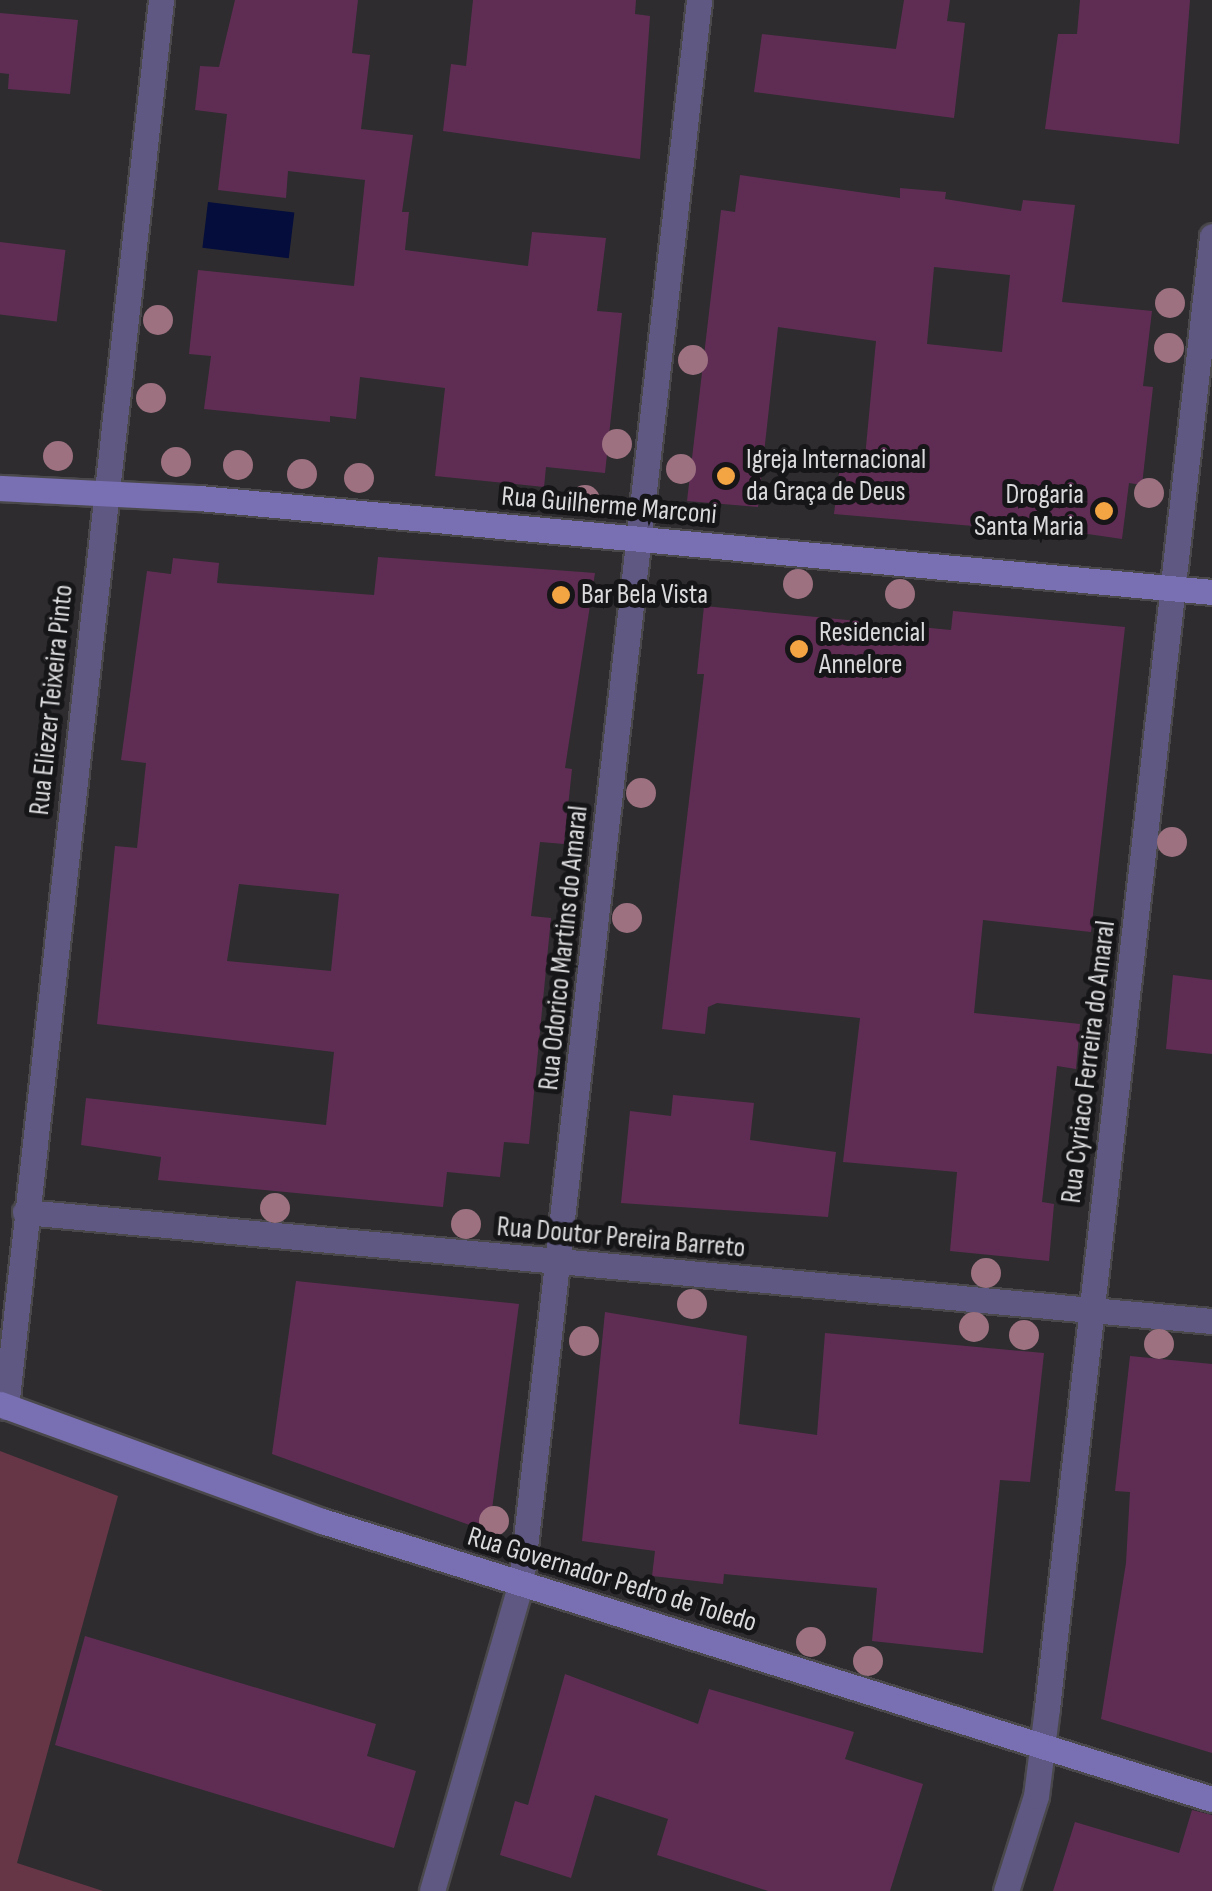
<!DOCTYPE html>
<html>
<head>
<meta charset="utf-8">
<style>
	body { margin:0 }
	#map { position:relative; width:1212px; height:1891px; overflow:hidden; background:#2e2c2f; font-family:"Sofia Sans Condensed",sans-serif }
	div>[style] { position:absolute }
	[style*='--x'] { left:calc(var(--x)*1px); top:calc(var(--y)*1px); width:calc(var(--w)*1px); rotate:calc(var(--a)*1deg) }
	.green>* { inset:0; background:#663647 }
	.water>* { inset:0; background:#040d3c; transform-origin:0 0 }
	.building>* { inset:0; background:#5f2d54; transform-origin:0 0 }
	.roads { filter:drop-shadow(2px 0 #4a484b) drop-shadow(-2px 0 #4a484b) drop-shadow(0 2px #4a484b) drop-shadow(0 -2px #4a484b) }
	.street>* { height:25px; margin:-12.5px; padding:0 12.5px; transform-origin:12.5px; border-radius:12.5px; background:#5e5883 }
	.secondary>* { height:25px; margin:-12.5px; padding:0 12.5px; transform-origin:12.5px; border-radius:12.5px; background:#796fb3 }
	.trees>* { width:30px; height:30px; margin:-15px; border-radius:50%; background:#9d7180 }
	.dots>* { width:28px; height:28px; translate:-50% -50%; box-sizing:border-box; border:5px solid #161517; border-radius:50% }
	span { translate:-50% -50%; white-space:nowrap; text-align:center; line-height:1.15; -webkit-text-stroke:10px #161517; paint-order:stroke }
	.poi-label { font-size:28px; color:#dad9db }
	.left { translate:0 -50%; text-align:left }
	.right { translate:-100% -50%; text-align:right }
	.street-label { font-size:28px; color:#dad9db }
</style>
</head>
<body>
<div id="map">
	<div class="green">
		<i style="clip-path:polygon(0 1451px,118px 1496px,17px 1863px,103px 1891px,0 1891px)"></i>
	</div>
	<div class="water">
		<i style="left:208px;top:202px;width:87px;height:46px;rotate:7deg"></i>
	</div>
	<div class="building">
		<i style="clip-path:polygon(235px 0,358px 0,352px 53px,370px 55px,361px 129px,413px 135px,402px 212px,409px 212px,405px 250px,528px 266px,532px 232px,606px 238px,597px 311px,622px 313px,605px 473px,546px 467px,544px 487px,435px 476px,445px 388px,360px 377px,356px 419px,330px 416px,330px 422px,204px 409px,211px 356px,189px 354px,198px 270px,354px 286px,365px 180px,288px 171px,286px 198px,218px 190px,227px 114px,195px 110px,200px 66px,219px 67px)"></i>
		<i style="clip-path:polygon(473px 0,636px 0,635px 14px,650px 16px,640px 159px,443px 131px,451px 64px,466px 66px)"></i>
		<i style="clip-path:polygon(904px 0,950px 0,947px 21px,965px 23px,954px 118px,754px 92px,762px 34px,896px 49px)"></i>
		<i style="clip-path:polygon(1080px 0,1190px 0,1179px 144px,1045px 129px,1058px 34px,1077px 34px)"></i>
		<i style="clip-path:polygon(0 13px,78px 20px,70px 94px,8px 89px,9px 74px,0 73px)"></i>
		<i style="clip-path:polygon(evenodd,740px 175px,900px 198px,900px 188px,946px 192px,945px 199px,1021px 211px,1023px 200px,1075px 205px,1062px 302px,1152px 311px,1143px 386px,1153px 387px,1142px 485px,1129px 483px,1122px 539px,986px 519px,985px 527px,834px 514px,840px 464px,864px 468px,876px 341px,778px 327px,758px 507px,687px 501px,721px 210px,735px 212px,740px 175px,934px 267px,1010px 275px,1002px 352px,927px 344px,934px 267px)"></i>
		<i style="left:0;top:242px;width:66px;height:72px;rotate:7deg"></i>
		<i style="clip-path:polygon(evenodd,378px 557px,595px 573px,565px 768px,572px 769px,564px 844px,540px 842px,531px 916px,551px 918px,529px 1144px,504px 1142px,500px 1177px,447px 1172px,443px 1207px,158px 1180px,161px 1157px,81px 1145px,86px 1098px,326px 1125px,334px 1052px,97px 1024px,115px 846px,137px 848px,146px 763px,121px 760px,147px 571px,171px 574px,173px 558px,219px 563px,217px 583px,374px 595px,378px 557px,239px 884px,339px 894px,331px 971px,227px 961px,239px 884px)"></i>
		<i style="clip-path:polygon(704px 606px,951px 630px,953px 611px,1125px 627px,1091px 932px,983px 920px,974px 1013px,1080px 1024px,1076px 1069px,1057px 1066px,1042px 1202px,1054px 1204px,1049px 1261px,950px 1251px,957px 1172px,843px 1162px,860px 1018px,717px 1003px,708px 1007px,705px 1034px,662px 1029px,704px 674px,697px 674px)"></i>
		<i style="clip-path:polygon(1173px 975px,1212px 980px,1212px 1054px,1166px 1049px)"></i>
		<i style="clip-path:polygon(673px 1095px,754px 1103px,750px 1140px,836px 1152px,828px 1217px,621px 1203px,630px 1111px,671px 1116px)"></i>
		<i style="clip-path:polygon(296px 1281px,519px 1304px,489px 1532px,272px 1454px)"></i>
		<i style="clip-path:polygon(605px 1312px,747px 1336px,739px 1424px,817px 1435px,825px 1333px,1044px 1353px,1030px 1482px,1000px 1480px,983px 1653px,872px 1641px,877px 1588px,724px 1574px,723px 1584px,652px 1576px,655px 1551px,582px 1541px)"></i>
		<i style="clip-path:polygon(1130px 1356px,1212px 1364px,1212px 1753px,1101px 1719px,1126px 1563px,1130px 1492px,1115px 1491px)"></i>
		<i style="clip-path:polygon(85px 1636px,376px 1724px,367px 1756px,416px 1771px,394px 1848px,55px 1745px)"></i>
		<i style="clip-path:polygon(565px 1674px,698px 1724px,709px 1689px,854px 1732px,845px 1759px,923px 1784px,890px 1891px,768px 1891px,657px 1855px,668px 1819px,595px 1795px,571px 1878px,500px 1855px,515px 1801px,528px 1805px)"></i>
		<i style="clip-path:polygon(1192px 1810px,1212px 1815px,1212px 1891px,1053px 1891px,1075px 1822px,1179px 1853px)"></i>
	</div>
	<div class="roads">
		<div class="street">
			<i style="--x:25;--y:1212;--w:1192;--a:5.25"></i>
			<i style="--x:6;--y:1407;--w:1416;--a:-83.71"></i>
			<i style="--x:432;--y:1891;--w:321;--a:-73.9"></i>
			<i style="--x:521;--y:1583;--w:1593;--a:-83.58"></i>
			<i style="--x:1006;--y:1891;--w:100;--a:-72.5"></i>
			<i style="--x:1036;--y:1796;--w:89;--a:-82.9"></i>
			<i style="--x:1047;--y:1708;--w:1481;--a:-83.6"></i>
		</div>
		<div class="secondary">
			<i style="--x:0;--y:488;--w:199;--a:2.9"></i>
			<i style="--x:199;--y:498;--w:1017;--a:5.3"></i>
			<i style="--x:0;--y:1404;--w:343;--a:20"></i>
			<i style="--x:322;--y:1521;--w:932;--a:17.35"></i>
		</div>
	</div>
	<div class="trees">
		<i style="left:1170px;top:303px"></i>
		<i style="left:158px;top:320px"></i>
		<i style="left:1169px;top:348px"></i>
		<i style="left:693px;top:360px"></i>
		<i style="left:151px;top:398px"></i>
		<i style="left:617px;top:444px"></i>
		<i style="left:58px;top:456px"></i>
		<i style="left:176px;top:462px"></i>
		<i style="left:238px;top:465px"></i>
		<i style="left:681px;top:469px"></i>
		<i style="left:302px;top:474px"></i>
		<i style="left:359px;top:478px"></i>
		<i style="left:1149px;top:493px"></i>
		<i style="left:585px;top:500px"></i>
		<i style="left:798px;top:584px"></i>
		<i style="left:900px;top:594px"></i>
		<i style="left:641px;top:793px"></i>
		<i style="left:1172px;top:842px"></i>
		<i style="left:627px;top:918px"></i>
		<i style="left:275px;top:1208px"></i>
		<i style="left:466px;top:1224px"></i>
		<i style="left:986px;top:1273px"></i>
		<i style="left:692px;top:1304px"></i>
		<i style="left:974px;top:1327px"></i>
		<i style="left:1024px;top:1335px"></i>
		<i style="left:584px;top:1341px"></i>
		<i style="left:1159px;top:1344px"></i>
		<i style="left:494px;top:1521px"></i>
		<i style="left:811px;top:1642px"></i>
		<i style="left:868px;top:1661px"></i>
	</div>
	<div class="dots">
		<i style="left:726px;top:476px;background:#f3a443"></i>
		<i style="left:1104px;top:511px;background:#f3a443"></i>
		<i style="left:561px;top:595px;background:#f3a443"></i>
		<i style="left:799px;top:649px;background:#f3a443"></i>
	</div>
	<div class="poi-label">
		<span class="left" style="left:746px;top:476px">Igreja Internacional<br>da Graça de Deus</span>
		<span class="right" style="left:1084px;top:511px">Drogaria<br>Santa Maria</span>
		<span class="left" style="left:581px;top:595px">Bar Bela Vista</span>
		<span class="left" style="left:819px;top:649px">Residencial<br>Annelore</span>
	</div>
	<div class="street-label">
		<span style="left:609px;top:506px;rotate:5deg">Rua Guilherme Marconi</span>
		<span style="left:52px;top:700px;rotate:-84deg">Rua Eliezer Teixeira Pinto</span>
		<span style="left:564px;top:948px;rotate:-84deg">Rua Odorico Martins do Amaral</span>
		<span style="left:1089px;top:1062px;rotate:-83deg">Rua Cyriaco Ferreira do Amaral</span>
		<span style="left:621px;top:1238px;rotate:5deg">Rua Doutor Pereira Barreto</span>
		<span style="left:612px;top:1580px;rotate:17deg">Rua Governador Pedro de Toledo</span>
	</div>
</div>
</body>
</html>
